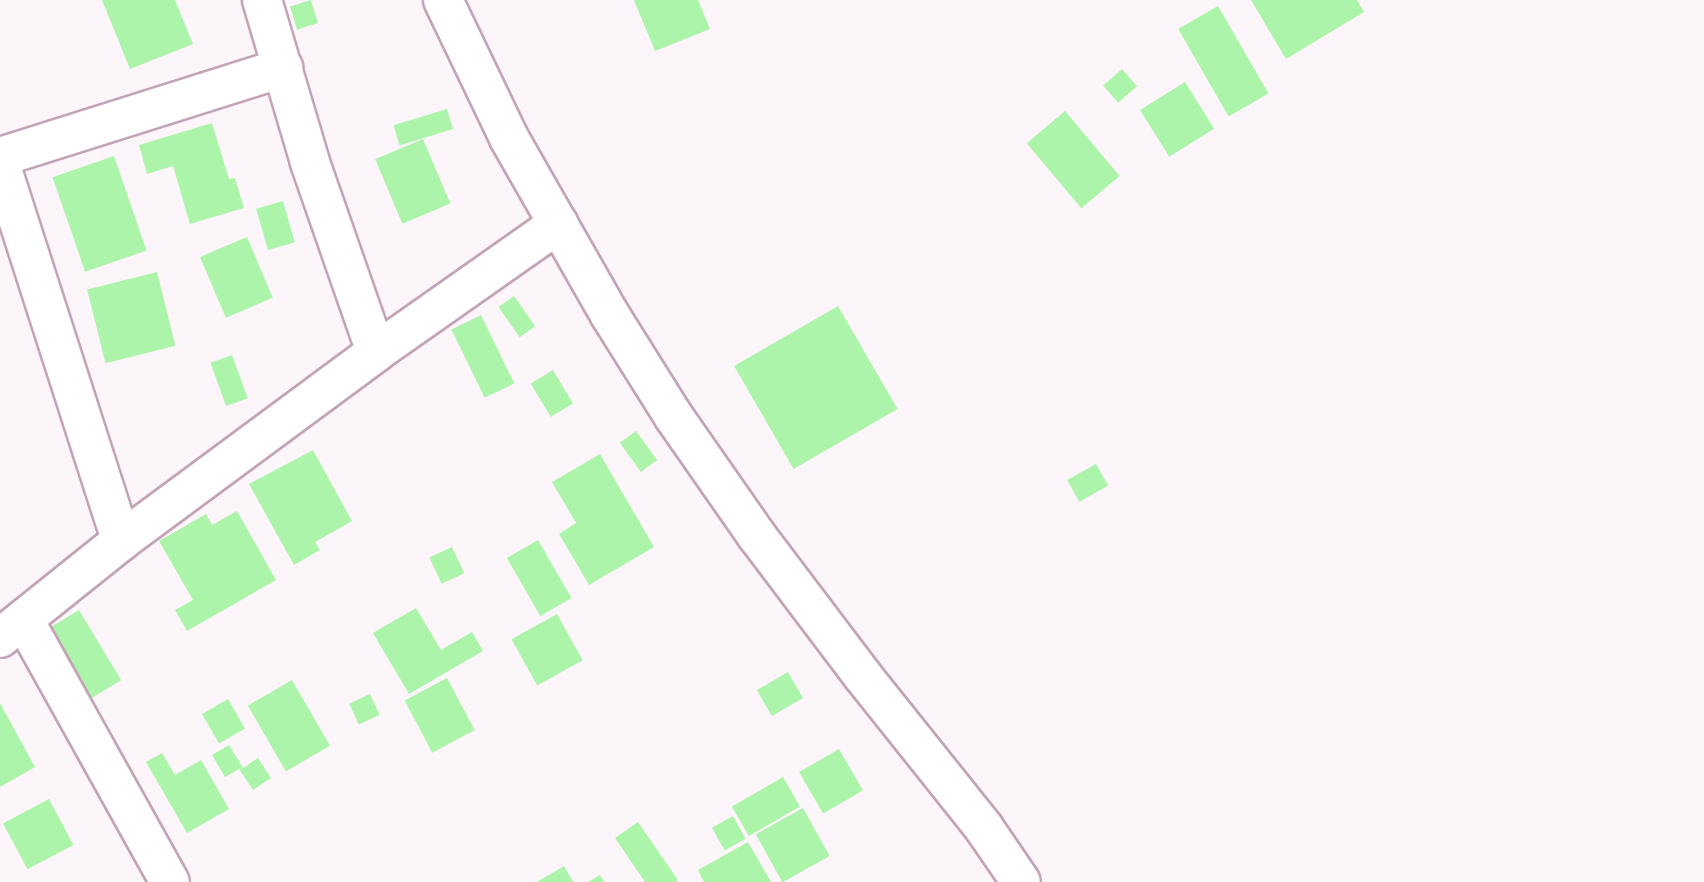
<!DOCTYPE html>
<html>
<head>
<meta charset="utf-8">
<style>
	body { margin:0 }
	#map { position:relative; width:1704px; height:882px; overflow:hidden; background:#fcf5f9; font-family:Inter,sans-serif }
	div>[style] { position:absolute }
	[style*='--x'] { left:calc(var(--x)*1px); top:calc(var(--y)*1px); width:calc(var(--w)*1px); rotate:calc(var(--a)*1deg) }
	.building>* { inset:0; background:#acf4a9; transform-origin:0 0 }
	.roads { filter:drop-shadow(2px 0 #c3a4b7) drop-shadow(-2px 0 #c3a4b7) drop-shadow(0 2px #c3a4b7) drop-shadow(0 -2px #c3a4b7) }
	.minor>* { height:38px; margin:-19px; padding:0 19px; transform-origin:19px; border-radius:19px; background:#fff }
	span { translate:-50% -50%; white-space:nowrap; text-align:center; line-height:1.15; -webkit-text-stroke:7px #fff; paint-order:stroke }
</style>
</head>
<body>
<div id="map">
	<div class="building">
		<i style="clip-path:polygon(102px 0,175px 0,193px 44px,130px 69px)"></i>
		<i style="left:311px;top:0;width:24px;height:22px;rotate:73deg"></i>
		<i style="clip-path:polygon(634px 0,698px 0,710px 29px,655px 51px)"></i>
		<i style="clip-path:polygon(1251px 0,1357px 0,1364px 12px,1286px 59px)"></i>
		<i style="left:1218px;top:6px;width:101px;height:46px;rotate:60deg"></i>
		<i style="left:1122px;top:69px;width:23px;height:25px;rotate:49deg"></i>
		<i style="left:1185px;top:82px;width:55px;height:53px;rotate:58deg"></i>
		<i style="left:447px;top:109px;width:21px;height:56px;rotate:73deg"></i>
		<i style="left:1065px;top:111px;width:85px;height:50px;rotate:50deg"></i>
		<i style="clip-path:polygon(212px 123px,229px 179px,235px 178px,244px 208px,190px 224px,173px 166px,147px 174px,139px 145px)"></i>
		<i style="left:423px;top:139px;width:70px;height:52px;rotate:67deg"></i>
		<i style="left:114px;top:156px;width:100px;height:65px;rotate:71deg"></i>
		<i style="left:283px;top:201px;width:43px;height:28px;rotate:74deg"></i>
		<i style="left:247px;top:237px;width:66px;height:51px;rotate:67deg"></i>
		<i style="left:157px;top:272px;width:76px;height:72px;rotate:76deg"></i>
		<i style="left:514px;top:296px;width:37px;height:19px;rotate:55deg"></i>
		<i style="left:838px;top:306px;width:119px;height:120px;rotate:60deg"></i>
		<i style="left:481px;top:315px;width:76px;height:33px;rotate:64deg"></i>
		<i style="left:232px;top:355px;width:46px;height:23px;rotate:70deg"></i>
		<i style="left:553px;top:370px;width:39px;height:26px;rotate:59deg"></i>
		<i style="left:636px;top:431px;width:36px;height:20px;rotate:54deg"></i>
		<i style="clip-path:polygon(313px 450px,352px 521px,315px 542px,320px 550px,294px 565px,249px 484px)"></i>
		<i style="clip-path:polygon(600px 454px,654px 547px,589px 585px,559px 534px,576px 523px,552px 482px)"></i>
		<i style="left:1096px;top:464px;width:25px;height:33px;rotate:61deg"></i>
		<i style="clip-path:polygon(237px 511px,276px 580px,187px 631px,175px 610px,193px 600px,159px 541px,206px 514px,212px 525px)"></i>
		<i style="left:538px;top:540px;width:67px;height:36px;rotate:60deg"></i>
		<i style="left:452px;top:547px;width:29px;height:25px;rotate:65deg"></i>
		<i style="clip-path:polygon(416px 608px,441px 650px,472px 632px,483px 651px,409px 694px,373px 633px)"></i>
		<i style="left:79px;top:610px;width:82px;height:68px;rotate:59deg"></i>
		<i style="left:557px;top:614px;width:53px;height:52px;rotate:61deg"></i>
		<i style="left:788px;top:672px;width:30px;height:36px;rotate:60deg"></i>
		<i style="left:447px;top:678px;width:59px;height:48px;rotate:62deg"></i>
		<i style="left:292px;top:680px;width:76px;height:51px;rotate:60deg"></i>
		<i style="left:370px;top:694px;width:23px;height:23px;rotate:65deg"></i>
		<i style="left:228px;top:699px;width:34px;height:30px;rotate:60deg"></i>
		<i style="clip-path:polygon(0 703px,35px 767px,0 787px)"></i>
		<i style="clip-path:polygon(229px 745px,243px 768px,258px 758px,271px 778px,253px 790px,239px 769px,225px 777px,212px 755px)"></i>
		<i style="left:839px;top:749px;width:48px;height:46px;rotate:60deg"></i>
		<i style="clip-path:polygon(162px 753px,175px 775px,201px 760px,229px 809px,187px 833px,146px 762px)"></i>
		<i style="left:783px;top:777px;width:34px;height:59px;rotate:60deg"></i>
		<i style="left:49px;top:799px;width:52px;height:52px;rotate:62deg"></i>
		<i style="left:803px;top:808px;width:55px;height:54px;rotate:61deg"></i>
		<i style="left:733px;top:816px;width:26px;height:24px;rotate:61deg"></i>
		<i style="clip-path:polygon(638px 822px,678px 880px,676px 882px,645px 882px,615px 838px)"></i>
		<i style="clip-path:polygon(748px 842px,771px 882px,704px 882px,698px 870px)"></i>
		<i style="clip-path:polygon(564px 866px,573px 882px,537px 882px)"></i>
		<i style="clip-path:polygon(600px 875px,604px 882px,588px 882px)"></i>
	</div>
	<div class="roads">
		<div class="minor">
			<i style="--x:443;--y:0;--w:153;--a:64.4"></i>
			<i style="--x:509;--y:138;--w:204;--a:60.3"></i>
			<i style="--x:610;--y:315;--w:120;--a:57.9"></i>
			<i style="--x:674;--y:417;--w:145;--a:55.1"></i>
			<i style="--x:757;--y:536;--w:174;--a:52.9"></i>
			<i style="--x:862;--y:675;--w:196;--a:51.4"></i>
			<i style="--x:984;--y:828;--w:65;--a:55.6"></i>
			<i style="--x:0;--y:157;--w:297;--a:-17.5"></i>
			<i style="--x:0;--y:163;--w:397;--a:72.2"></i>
			<i style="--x:376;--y:352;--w:223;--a:-35.1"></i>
			<i style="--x:24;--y:620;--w:300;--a:60.9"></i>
			<i style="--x:0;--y:638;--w:155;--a:-38.7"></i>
			<i style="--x:121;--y:541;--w:317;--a:-36.5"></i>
			<i style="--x:376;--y:352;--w:201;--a:-109.2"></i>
			<i style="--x:310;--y:162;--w:169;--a:-106.5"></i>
		</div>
	</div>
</div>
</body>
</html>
